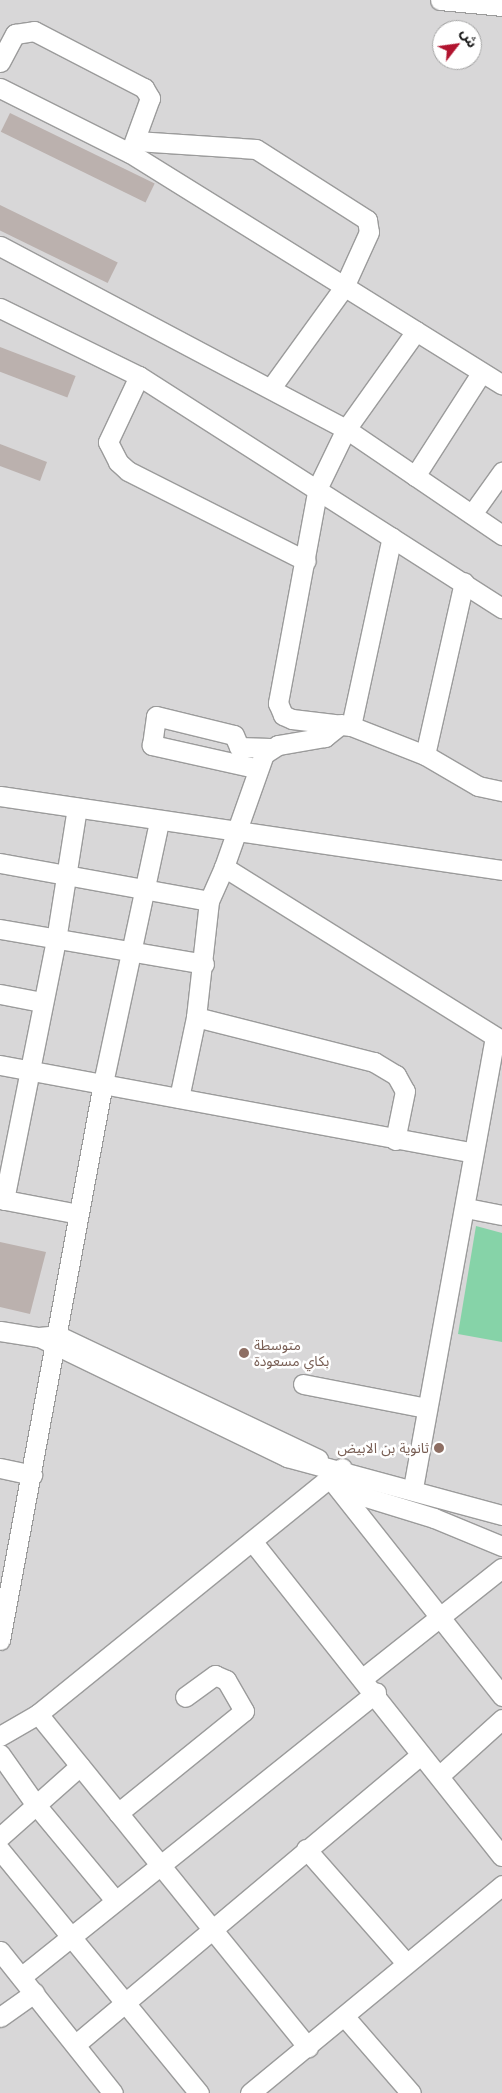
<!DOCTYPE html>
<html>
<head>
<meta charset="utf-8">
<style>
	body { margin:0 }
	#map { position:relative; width:502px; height:2093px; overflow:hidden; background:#ebe6e1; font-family:Jost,"Noto Sans Arabic",sans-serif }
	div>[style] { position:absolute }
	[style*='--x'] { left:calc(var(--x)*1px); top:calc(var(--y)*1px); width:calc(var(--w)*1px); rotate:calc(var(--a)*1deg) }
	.residential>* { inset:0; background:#d8d7d8 }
	.pitch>* { inset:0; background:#86d3a8 }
	.building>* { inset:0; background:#bbb1ae; transform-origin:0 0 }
	.roads { filter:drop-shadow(1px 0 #9b9b9b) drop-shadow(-1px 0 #9b9b9b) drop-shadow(0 1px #9b9b9b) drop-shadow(0 -1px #9b9b9b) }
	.minor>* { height:19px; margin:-9.5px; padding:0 9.5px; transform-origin:9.5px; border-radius:9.5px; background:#fff }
	.dots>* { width:14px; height:14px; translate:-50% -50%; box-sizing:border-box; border:2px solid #fff; border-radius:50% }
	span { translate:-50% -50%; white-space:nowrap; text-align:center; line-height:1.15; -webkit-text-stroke:5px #fff; paint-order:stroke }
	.education-label { font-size:14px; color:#785e54 }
	.left { translate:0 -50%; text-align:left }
	.right { translate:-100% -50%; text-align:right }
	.north { position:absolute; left:432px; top:20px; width:50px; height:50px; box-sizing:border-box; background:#fff; border:1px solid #a3a3a3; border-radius:50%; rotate:60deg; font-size:14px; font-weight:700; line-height:20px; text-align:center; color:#1a1a1a }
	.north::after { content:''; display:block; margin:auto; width:18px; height:22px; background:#b1142f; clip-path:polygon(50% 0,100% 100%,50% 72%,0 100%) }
</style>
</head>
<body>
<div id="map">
	<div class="residential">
		<i style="clip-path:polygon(evenodd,0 0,502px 0,502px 2093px,0 2093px,0 0,442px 30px,472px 30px,472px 60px,442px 60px,442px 30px)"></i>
	</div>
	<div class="pitch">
		<i style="clip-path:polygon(476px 1226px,502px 1233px,502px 1342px,458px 1334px)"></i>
	</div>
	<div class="building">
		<i style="left:10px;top:113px;width:161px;height:21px;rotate:26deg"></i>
		<i style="left:0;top:205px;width:131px;height:23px;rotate:26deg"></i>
		<i style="left:0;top:347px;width:81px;height:23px;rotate:21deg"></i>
		<i style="clip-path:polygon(0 444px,47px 462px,40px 481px,0 466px)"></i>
		<i style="clip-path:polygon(0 1242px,46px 1252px,30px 1314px,0 1307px)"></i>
	</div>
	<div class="roads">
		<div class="minor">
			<i style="--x:440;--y:0;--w:62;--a:5.5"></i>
			<i style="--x:0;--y:62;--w:32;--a:-62"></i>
			<i style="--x:15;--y:34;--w:19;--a:-9"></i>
			<i style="--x:34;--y:31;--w:124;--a:27.4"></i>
			<i style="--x:144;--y:88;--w:12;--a:59"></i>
			<i style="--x:150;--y:98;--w:55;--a:110.1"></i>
			<i style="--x:0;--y:88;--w:145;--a:26.6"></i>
			<i style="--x:130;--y:153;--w:438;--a:31.9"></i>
			<i style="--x:136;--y:141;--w:120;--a:3.8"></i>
			<i style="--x:256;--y:149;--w:132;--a:32.6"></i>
			<i style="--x:367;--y:220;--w:12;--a:81"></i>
			<i style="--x:369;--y:232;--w:60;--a:114.4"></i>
			<i style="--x:344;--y:287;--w:125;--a:125.9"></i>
			<i style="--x:0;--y:246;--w:391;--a:27.9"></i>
			<i style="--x:346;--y:429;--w:189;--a:34.2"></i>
			<i style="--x:0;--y:308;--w:155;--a:26.1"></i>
			<i style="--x:139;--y:376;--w:431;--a:32.6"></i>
			<i style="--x:416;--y:331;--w:120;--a:125.5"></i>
			<i style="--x:346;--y:429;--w:64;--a:115.8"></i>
			<i style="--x:318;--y:487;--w:220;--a:100.5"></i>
			<i style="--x:278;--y:703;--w:13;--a:67"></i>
			<i style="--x:283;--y:715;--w:10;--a:24"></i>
			<i style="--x:292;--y:719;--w:59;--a:6.8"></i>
			<i style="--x:351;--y:726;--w:79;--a:21.4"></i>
			<i style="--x:425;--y:755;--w:61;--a:30.3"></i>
			<i style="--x:478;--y:786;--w:25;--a:12"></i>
			<i style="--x:139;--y:376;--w:73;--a:115.2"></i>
			<i style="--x:108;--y:442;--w:22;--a:63"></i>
			<i style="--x:118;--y:462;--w:13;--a:42"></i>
			<i style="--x:128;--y:471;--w:199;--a:26.8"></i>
			<i style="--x:415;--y:476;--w:122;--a:-57.3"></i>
			<i style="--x:472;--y:514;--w:52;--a:-54.5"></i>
			<i style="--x:341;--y:724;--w:21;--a:141"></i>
			<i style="--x:325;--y:737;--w:48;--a:170.3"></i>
			<i style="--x:278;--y:745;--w:17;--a:147"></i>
			<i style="--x:264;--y:754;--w:120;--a:109.5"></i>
			<i style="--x:224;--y:867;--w:328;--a:32"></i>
			<i style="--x:351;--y:726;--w:193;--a:-77.8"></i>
			<i style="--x:425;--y:755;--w:177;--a:-77.3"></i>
			<i style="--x:255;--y:768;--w:106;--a:-167.4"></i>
			<i style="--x:152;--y:745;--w:29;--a:-82"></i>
			<i style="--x:156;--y:716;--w:80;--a:13.7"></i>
			<i style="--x:234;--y:735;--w:13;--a:67"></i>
			<i style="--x:239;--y:747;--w:31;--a:2"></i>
			<i style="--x:0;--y:796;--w:507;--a:8.39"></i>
			<i style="--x:0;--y:863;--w:212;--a:10.3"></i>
			<i style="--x:0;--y:929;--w:207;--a:9.7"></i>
			<i style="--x:0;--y:994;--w:43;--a:10.8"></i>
			<i style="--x:196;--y:1017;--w:184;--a:14.2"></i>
			<i style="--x:374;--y:1062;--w:26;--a:31"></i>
			<i style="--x:396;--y:1075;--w:18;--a:61"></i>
			<i style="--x:405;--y:1091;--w:50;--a:101.5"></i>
			<i style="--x:0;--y:1065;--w:481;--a:10.5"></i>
			<i style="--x:179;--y:1098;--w:83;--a:-78.1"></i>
			<i style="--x:196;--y:1017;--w:117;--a:-83.6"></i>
			<i style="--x:209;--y:901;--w:37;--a:-66"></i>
			<i style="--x:0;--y:1199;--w:80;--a:10.8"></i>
			<i style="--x:4;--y:1200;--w:265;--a:-78.7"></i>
			<i style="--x:56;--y:940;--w:134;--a:-81"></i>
			<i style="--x:466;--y:1208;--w:37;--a:11"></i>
			<i style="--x:0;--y:1331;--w:39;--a:9"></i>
			<i style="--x:39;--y:1337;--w:18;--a:-6"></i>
			<i style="--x:57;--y:1335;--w:289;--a:25.4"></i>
			<i style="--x:39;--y:1337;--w:276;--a:25.8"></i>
			<i style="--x:287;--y:1457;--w:223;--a:15.1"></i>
			<i style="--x:303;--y:1384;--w:125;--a:11"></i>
			<i style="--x:0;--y:1468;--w:33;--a:12"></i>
			<i style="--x:330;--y:1478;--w:278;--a:51.7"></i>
			<i style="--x:413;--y:1488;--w:458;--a:-79.7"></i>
			<i style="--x:343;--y:1490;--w:95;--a:17.1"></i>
			<i style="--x:434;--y:1518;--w:74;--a:22.4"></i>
			<i style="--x:252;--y:1541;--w:402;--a:51.6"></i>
			<i style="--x:0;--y:1640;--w:566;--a:-79.52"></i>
			<i style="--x:103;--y:1083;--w:268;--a:-77.9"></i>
			<i style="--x:363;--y:1678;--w:177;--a:-38.4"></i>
			<i style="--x:38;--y:1714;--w:429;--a:51"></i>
			<i style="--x:0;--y:1736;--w:44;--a:-30.1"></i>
			<i style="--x:38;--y:1714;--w:391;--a:-39"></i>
			<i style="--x:0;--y:1754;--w:62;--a:54.8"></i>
			<i style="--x:36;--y:1805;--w:124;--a:50.3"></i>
			<i style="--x:439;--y:1776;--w:85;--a:-42.1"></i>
			<i style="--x:118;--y:1813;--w:162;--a:-39"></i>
			<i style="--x:244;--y:1711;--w:36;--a:-120"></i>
			<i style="--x:226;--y:1680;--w:12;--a:-156"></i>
			<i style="--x:215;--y:1675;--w:37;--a:144"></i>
			<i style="--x:0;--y:1837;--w:107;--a:-41.6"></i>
			<i style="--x:306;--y:1849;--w:152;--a:48.7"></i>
			<i style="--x:0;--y:1850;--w:314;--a:50.7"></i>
			<i style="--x:0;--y:1951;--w:181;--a:51.5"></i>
			<i style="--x:21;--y:1977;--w:455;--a:-38.7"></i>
			<i style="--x:344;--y:2016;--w:102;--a:49"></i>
			<i style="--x:0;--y:2017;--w:42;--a:-35.2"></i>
			<i style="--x:76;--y:2044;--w:450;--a:-40"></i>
			<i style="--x:250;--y:2093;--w:327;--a:-39.5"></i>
		</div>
	</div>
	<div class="dots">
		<i style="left:244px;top:1353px;background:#8d6e63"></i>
		<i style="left:439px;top:1448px;background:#8d6e63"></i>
	</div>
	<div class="education-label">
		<span class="left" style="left:254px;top:1353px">متوسطة<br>بكاي مسعودة</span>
		<span class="right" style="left:429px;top:1448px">ثانوية بن الابيض</span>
	</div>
	<div class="north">ش</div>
</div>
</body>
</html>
